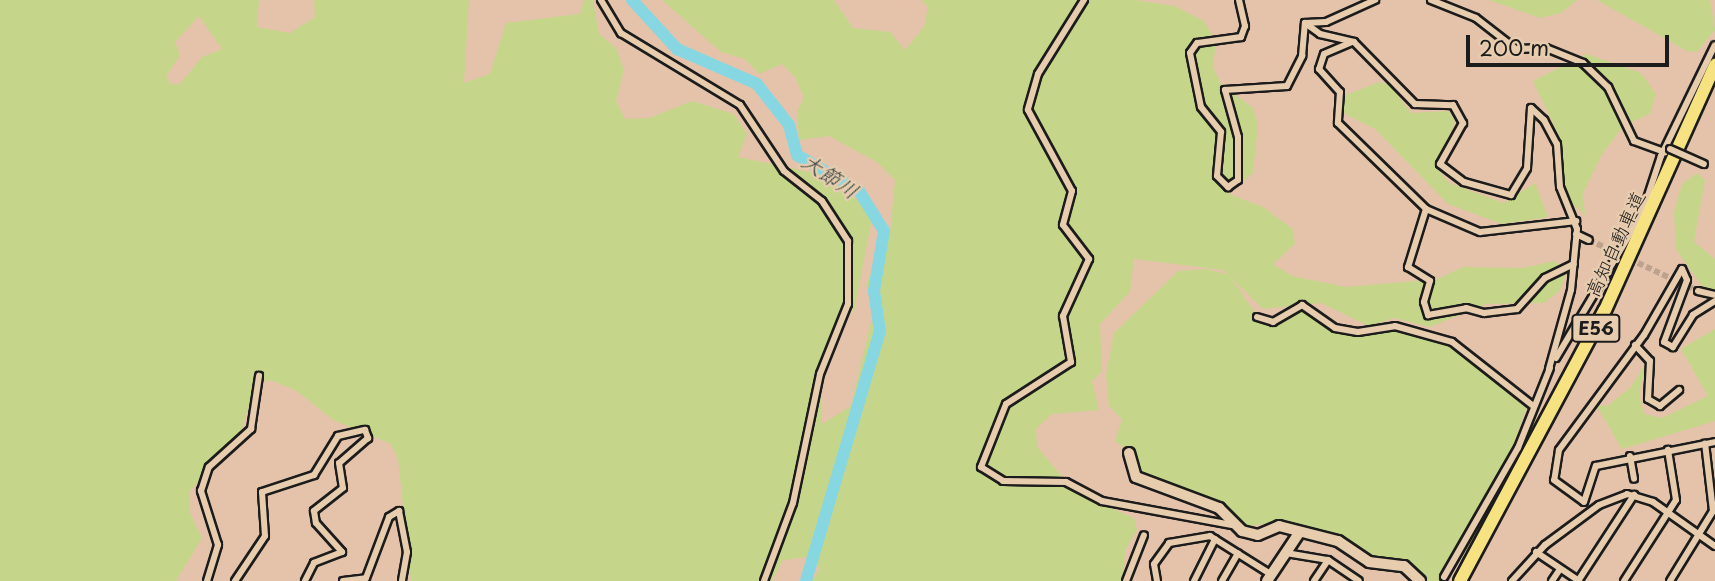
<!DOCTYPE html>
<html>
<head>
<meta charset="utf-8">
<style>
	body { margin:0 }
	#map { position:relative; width:1715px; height:581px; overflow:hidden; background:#e5c3ab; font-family:"Playpen Sans","Klee One",sans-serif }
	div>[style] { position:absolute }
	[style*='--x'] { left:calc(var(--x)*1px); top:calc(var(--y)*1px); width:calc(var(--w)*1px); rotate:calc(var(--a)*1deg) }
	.green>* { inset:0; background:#c5d68a }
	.river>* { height:12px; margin:-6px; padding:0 6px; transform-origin:6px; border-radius:6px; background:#87d7e3 }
	.street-tunnel>* { height:6px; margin-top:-3px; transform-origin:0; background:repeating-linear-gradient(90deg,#bda28e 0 6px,transparent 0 9px) }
	.roads { filter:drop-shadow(2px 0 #1c1c1c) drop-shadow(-2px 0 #1c1c1c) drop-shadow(0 2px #1c1c1c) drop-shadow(0 -2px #1c1c1c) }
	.street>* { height:6px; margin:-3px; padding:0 3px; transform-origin:3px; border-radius:3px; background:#e7ccae }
	.secondary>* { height:10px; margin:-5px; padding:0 5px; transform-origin:5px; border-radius:5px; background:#e7ccae }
	.highway>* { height:12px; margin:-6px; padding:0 6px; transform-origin:6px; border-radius:6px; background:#f7e281 }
	.bridges { filter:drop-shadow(2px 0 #1c1c1c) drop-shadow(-2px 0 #1c1c1c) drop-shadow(0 2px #1c1c1c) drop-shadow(0 -2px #1c1c1c) }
	.street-bridge>* { height:6px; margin:-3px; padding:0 3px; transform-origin:3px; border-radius:3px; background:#e7ccae }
	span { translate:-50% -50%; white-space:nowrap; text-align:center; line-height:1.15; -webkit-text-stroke:5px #e7ccae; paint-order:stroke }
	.shield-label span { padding:2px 5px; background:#e7ccae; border:2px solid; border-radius:5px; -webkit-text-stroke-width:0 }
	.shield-label { font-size:18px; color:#1c1c1c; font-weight:700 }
	.street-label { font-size:19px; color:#1c1c1c }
	.water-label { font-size:21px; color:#314144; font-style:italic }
	.scale { position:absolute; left:1466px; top:35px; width:203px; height:32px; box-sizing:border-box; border:4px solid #1c1c1c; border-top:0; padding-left:9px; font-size:21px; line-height:24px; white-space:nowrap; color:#1c1c1c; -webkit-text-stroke:5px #e7ccae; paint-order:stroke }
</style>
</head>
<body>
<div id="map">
	<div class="green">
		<i style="clip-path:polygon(evenodd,0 0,259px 0,257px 27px,290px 33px,315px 17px,314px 0,469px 0,464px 83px,490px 74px,506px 23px,580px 14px,584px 0,593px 0,599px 34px,616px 48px,624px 70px,616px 101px,625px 119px,650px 118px,692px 101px,734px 114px,747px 134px,738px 157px,838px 178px,872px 218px,855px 307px,820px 363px,822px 424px,851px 406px,874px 310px,866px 284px,890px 234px,895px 180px,877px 162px,829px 136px,799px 140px,797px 111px,804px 98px,795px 77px,782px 64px,759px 74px,745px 59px,721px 52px,662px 0,834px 0,853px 28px,890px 32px,905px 50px,924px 27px,928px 7px,921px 0,1135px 0,1175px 6px,1204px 21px,1216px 42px,1213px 67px,1221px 84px,1253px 108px,1258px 125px,1253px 173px,1229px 194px,1263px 207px,1293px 229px,1295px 244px,1273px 264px,1292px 276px,1346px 287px,1438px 279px,1463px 267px,1523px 268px,1554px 261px,1568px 270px,1560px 290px,1544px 303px,1487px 304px,1430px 327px,1394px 318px,1369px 326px,1321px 303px,1263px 309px,1223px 270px,1134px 259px,1130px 292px,1100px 324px,1102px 371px,1092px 381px,1099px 410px,1052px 414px,1036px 429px,1037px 447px,1076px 493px,1134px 518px,1137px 530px,1125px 550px,1123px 581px,812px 581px,820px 569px,807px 557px,783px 560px,772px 581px,411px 581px,398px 459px,391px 444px,333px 420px,297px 391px,270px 380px,255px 385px,241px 431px,190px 491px,190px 513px,202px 538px,176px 581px,0 581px,0 0,199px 16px,222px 49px,202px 57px,180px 84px,170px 84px,166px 76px,180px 55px,175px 42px,199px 16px)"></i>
		<i style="clip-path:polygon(1489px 0,1577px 0,1561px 13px,1540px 18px)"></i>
		<i style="clip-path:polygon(1597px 0,1710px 0,1715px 30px,1697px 52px,1687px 51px)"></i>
		<i style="clip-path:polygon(1587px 54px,1641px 73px,1656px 94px,1650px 114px,1624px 125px,1602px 154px,1583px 193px,1585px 215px,1565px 197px,1560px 138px,1533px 81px)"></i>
		<i style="clip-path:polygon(1379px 82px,1390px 85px,1411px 113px,1450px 111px,1455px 123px,1435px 166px,1449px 183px,1504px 203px,1535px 183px,1548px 217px,1502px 224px,1448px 204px,1375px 129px,1345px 114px,1338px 98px)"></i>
		<i style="clip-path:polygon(1697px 173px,1705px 180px,1694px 242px,1715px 259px,1715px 291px,1702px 286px,1676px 249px,1674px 212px,1682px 184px)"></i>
		<i style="clip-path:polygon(1207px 269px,1229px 275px,1263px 324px,1275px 326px,1303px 309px,1346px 335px,1395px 330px,1449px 345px,1526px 408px,1509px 458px,1440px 581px,1426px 581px,1400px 559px,1375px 558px,1347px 540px,1286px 520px,1245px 527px,1225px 504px,1138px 473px,1133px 455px,1115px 441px,1122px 419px,1109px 406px,1106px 375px,1114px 333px,1178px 271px)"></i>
		<i style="clip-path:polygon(1715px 329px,1715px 421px,1622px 449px,1596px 405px,1607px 406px,1630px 388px,1646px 363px,1639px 394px,1644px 414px,1662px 418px,1708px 396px,1681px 349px)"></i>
	</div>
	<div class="river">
		<i style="--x:632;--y:0;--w:67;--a:47.4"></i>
		<i style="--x:677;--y:49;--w:87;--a:23.6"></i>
		<i style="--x:757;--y:84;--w:52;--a:52"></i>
		<i style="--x:789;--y:125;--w:31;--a:75"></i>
		<i style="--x:797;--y:155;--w:72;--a:30.1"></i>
		<i style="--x:859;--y:191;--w:47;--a:58"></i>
		<i style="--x:884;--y:231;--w:61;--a:99.5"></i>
		<i style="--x:874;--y:291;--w:40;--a:81.5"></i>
		<i style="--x:880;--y:331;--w:261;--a:106.5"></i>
	</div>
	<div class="street-tunnel">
		<i style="--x:1589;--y:240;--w:120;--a:25.1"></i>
	</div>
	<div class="roads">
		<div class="street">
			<i style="--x:601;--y:0;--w:39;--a:59"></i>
			<i style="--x:621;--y:33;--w:139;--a:31.2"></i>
			<i style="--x:740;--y:105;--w:79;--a:56.3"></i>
			<i style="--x:784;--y:171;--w:48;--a:38.3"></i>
			<i style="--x:822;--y:201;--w:48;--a:57"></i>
			<i style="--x:848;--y:241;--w:63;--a:90"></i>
			<i style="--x:848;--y:304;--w:75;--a:111.8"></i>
			<i style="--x:820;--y:374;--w:132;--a:101.8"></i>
			<i style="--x:793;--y:503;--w:83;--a:110.4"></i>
			<i style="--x:1084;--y:0;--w:87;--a:121.9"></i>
			<i style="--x:1038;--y:74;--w:37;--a:106"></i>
			<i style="--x:1028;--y:110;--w:92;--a:61.5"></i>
			<i style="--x:1072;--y:191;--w:35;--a:105"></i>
			<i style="--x:1063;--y:225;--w:43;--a:52.6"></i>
			<i style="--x:1089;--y:259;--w:63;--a:114.5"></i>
			<i style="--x:1063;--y:316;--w:47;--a:80.1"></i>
			<i style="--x:1071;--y:362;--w:77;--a:147.1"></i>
			<i style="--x:1006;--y:404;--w:68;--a:111.6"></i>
			<i style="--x:981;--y:467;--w:26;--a:32"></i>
			<i style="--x:1003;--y:481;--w:63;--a:0.9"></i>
			<i style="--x:1066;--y:482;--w:41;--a:27.8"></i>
			<i style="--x:1102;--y:501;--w:132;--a:10.5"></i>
			<i style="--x:1239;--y:0;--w:27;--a:77"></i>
			<i style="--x:1245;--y:26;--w:12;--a:110"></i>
			<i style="--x:1241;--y:37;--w:44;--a:172.2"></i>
			<i style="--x:1197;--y:43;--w:12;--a:125"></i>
			<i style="--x:1190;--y:53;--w:55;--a:78.5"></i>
			<i style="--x:1201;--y:107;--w:32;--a:51"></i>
			<i style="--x:1221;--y:132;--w:44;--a:95.2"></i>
			<i style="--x:1217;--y:176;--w:16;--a:45"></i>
			<i style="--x:1228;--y:187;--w:12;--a:-35"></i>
			<i style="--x:1238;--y:180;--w:43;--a:-90"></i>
			<i style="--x:1238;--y:137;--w:49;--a:-105.5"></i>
			<i style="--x:1225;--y:90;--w:62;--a:-3.7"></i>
			<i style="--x:1287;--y:86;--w:34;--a:-63"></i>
			<i style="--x:1302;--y:56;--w:33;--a:-85"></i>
			<i style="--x:1305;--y:23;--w:21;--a:-3"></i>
			<i style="--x:1326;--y:22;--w:54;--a:-24.2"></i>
			<i style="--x:1431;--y:0;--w:48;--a:21.8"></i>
			<i style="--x:1476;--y:18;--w:51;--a:37.8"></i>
			<i style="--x:1516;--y:49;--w:30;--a:-2"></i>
			<i style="--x:1546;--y:48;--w:40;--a:22"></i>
			<i style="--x:1583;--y:63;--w:35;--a:44"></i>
			<i style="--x:1608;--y:87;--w:60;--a:64.3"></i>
			<i style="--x:1634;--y:141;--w:33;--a:20"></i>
			<i style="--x:1305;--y:23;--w:19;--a:36"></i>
			<i style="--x:1320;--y:34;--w:35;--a:13"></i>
			<i style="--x:1354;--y:42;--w:87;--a:45.5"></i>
			<i style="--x:1415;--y:104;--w:38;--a:2"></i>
			<i style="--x:1453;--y:105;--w:21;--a:61"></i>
			<i style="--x:1463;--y:123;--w:47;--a:119.3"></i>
			<i style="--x:1440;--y:164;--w:30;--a:37"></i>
			<i style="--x:1464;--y:182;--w:49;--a:15.5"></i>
			<i style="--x:1511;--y:195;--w:31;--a:-59"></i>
			<i style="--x:1527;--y:168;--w:60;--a:-86.2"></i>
			<i style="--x:1531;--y:108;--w:18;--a:43"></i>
			<i style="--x:1544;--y:120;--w:27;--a:62"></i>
			<i style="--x:1557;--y:144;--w:43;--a:86"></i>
			<i style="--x:1560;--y:187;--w:45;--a:68"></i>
			<i style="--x:1577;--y:229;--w:61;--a:95.6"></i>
			<i style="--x:1571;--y:290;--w:82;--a:105.6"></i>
			<i style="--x:1352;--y:42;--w:30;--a:157"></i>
			<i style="--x:1324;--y:54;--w:16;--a:108"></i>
			<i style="--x:1319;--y:69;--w:31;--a:48"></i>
			<i style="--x:1340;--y:92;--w:31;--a:94"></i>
			<i style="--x:1338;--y:123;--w:123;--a:44.3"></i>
			<i style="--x:1426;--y:209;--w:59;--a:23.1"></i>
			<i style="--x:1480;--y:232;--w:97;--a:-6.5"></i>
			<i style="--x:1426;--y:209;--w:61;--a:107.2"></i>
			<i style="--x:1408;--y:267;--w:26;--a:32"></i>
			<i style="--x:1430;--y:281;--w:22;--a:106"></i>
			<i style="--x:1424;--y:302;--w:14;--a:73"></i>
			<i style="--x:1428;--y:315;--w:39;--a:-10"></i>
			<i style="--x:1466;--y:308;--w:19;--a:16"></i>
			<i style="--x:1484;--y:313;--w:33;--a:-7"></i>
			<i style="--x:1517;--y:309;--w:42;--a:-47.9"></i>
			<i style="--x:1545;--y:278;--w:32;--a:-26"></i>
			<i style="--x:1576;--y:234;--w:14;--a:25"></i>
			<i style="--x:1698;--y:291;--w:17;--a:13"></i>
			<i style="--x:1715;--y:301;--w:26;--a:148"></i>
			<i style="--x:1693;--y:315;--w:38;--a:122"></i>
			<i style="--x:1673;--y:347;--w:10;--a:-151"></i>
			<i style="--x:1664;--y:342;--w:66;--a:-69.6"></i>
			<i style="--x:1687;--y:280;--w:12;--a:-114"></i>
			<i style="--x:1682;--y:269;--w:76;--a:119.9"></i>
			<i style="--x:1644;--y:335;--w:143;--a:126.5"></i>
			<i style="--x:1559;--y:450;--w:30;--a:99"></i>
			<i style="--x:1554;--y:480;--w:37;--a:36"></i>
			<i style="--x:1584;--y:502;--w:38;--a:-72"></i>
			<i style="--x:1596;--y:466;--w:121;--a:-11.4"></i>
			<i style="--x:1257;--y:317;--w:17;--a:17"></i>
			<i style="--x:1273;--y:322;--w:34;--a:-30"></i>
			<i style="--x:1302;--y:305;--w:40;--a:34.9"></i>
			<i style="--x:1335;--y:328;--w:23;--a:10"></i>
			<i style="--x:1358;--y:332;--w:37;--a:-9"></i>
			<i style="--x:1395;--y:326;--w:59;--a:15.7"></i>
			<i style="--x:1452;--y:342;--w:102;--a:38.2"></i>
			<i style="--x:1635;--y:345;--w:22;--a:47"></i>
			<i style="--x:1650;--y:361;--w:38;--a:93"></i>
			<i style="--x:1648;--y:399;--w:14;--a:30"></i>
			<i style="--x:1660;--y:406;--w:25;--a:-40"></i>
			<i style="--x:1556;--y:358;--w:168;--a:-59.2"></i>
			<i style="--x:1642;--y:214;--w:61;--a:-71.9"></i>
			<i style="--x:1661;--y:156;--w:123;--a:-64.1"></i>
			<i style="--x:1630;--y:456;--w:23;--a:80"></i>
			<i style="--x:1536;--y:552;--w:52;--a:34"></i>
			<i style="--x:1286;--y:553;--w:43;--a:9.5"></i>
			<i style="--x:1328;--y:560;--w:37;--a:34"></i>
			<i style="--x:1444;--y:577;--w:149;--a:-60.2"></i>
			<i style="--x:1518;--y:448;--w:86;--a:-68.2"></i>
			<i style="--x:207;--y:581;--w:38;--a:-73"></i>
			<i style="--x:218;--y:545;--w:57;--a:-107.5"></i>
			<i style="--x:201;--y:491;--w:25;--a:-72"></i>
			<i style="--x:209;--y:467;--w:57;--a:-42.1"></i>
			<i style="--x:251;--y:429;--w:54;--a:-81.4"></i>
			<i style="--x:235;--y:581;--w:54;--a:-56.3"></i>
			<i style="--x:265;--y:536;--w:44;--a:-93.9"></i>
			<i style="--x:262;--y:492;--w:55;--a:-18.1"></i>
			<i style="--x:314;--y:475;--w:46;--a:-58.4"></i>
			<i style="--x:338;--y:436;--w:28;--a:-13"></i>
			<i style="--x:365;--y:430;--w:9;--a:69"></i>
			<i style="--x:368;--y:438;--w:38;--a:139"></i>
			<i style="--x:339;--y:463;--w:25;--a:81"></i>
			<i style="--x:343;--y:488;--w:37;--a:142"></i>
			<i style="--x:314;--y:511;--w:12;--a:81"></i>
			<i style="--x:316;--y:523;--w:39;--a:48"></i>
			<i style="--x:342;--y:552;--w:30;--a:159"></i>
			<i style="--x:314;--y:563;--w:20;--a:117"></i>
			<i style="--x:343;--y:581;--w:23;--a:-7"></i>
			<i style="--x:366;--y:578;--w:65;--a:-69.3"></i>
			<i style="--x:389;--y:517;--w:12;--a:-31"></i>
			<i style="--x:399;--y:511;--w:42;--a:79"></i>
			<i style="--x:407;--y:552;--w:29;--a:100"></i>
			<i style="--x:1126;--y:581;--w:49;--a:-68.6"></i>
			<i style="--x:1157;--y:581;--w:17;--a:-100"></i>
			<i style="--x:1154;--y:564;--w:26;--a:-54"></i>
			<i style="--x:1169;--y:543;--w:42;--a:-9.7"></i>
			<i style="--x:1210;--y:536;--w:73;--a:32.2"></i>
			<i style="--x:1194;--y:581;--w:47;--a:-63.4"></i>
			<i style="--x:1222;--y:581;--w:32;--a:-60"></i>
			<i style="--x:1314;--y:581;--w:25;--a:-56"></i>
			<i style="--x:1512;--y:581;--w:49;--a:-47.5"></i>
			<i style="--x:1545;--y:545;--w:67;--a:-36.5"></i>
			<i style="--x:1599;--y:505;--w:30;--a:-21"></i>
			<i style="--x:1627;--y:494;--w:27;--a:17"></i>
			<i style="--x:1653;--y:502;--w:76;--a:35.4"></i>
			<i style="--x:1552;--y:581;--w:14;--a:-56"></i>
			<i style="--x:1578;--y:581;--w:103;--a:-56.9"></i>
			<i style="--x:1624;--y:581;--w:96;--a:-57.3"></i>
			<i style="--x:1676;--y:500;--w:51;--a:-99.1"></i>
			<i style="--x:1670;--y:581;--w:82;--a:-58.4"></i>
			<i style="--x:1713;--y:511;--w:68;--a:-96.7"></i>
		</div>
		<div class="secondary">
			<i style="--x:1129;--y:453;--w:25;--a:74"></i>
			<i style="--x:1136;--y:477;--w:89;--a:20.5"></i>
			<i style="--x:1219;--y:508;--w:33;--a:45"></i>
			<i style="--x:1242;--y:531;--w:16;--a:14"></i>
			<i style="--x:1258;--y:535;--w:23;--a:-23"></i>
			<i style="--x:1279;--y:526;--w:61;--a:14.3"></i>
			<i style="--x:1338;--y:541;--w:37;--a:34"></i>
			<i style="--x:1369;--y:562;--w:35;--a:7"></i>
			<i style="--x:1404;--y:566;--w:22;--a:43"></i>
			<i style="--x:1267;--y:581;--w:58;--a:-56.3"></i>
		</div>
		<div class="highway">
			<i style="--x:1460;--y:581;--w:307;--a:-61.9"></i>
			<i style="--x:1605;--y:310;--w:269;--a:-65.8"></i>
		</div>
	</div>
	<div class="bridges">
		<div class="street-bridge">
			<i style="--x:1670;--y:149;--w:37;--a:24"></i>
		</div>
	</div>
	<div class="shield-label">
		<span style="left:1596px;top:328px">E56</span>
	</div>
	<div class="street-label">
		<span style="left:1615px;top:244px;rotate:-65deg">高知自動車道</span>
	</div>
	<div class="water-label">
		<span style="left:831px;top:175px;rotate:34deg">大節川</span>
	</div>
	<div class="scale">200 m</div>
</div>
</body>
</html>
